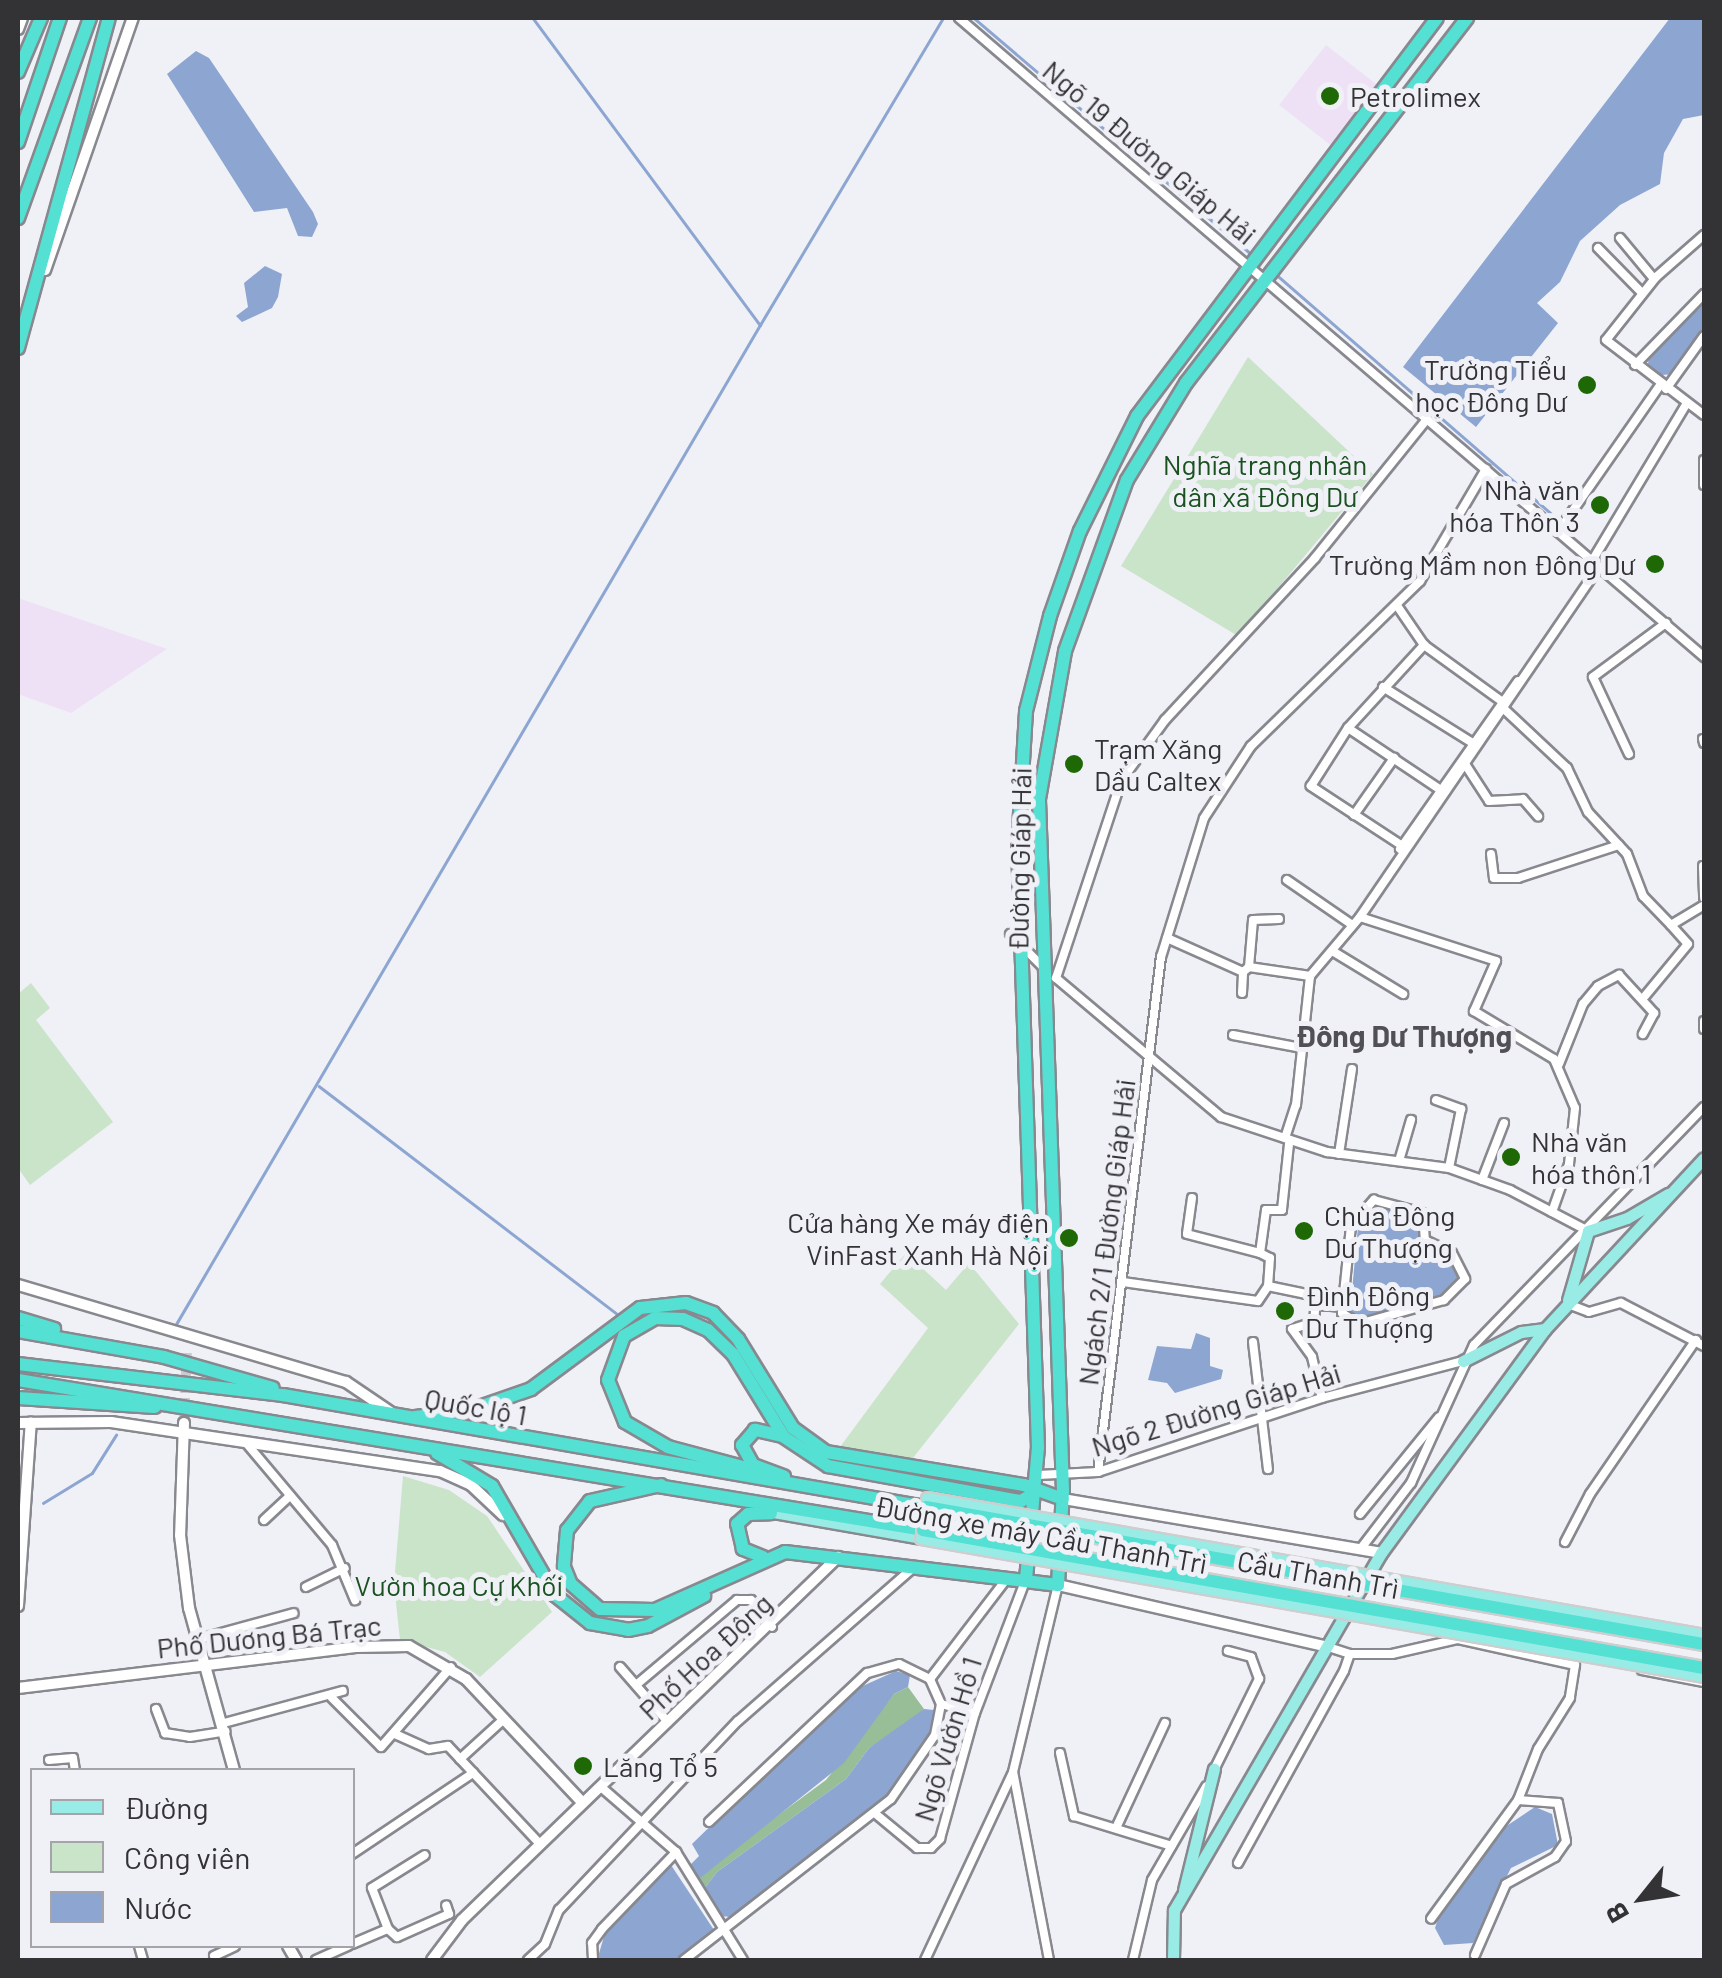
<!DOCTYPE html>
<html>
<head>
<meta charset="utf-8">
<style>
	body { margin:0 }
	#map { position:relative; width:1722px; height:1978px; overflow:hidden; background:#f0f0f7; font-family:Barlow,sans-serif }
	div>[style] { position:absolute }
	[style*='--x'] { left:calc(var(--x)*1px); top:calc(var(--y)*1px); width:calc(var(--w)*1px); rotate:calc(var(--a)*1deg) }
	.commercial>* { inset:0; background:#efe1f5; transform-origin:0 0 }
	.green>* { inset:0; background:#cae4ca }
	.forest>* { inset:0; background:#97be97 }
	.water>* { inset:0; background:#8ca6d1 }
	.stream>* { height:2.5px; margin:-1.25px; padding:0 1.25px; transform-origin:1.25px; border-radius:1.25px; background:#8ca6d1 }
	.secondary-tunnel>* { height:10px; margin-top:-5px; transform-origin:0; background:repeating-linear-gradient(90deg,#cacad0 0 10px,transparent 0 15px) }
	.roads { filter:drop-shadow(2px 0 #88888f) drop-shadow(-2px 0 #88888f) drop-shadow(0 2px #88888f) drop-shadow(0 -2px #88888f) }
	.street>* { height:8px; margin:-4px; padding:0 4px; transform-origin:4px; border-radius:4px; background:#fff }
	.secondary>* { height:10px; margin:-5px; padding:0 5px; transform-origin:5px; border-radius:5px; background:#fff }
	.primary>* { height:11px; margin:-5.5px; padding:0 5.5px; transform-origin:5.5px; border-radius:5.5px; background:#98ece5 }
	.highway>* { height:12px; margin:-6px; padding:0 6px; transform-origin:6px; border-radius:6px; background:#54e0d3 }
	.bridges { filter:drop-shadow(2px 0 #cececf) drop-shadow(-2px 0 #cececf) drop-shadow(0 2px #cececf) drop-shadow(0 -2px #cececf) }
	.primary-bridge>* { height:11px; margin:-5.5px; padding:0 5.5px; transform-origin:5.5px; border-radius:5.5px; background:#98ece5 }
	.highway-bridge>* { height:12px; margin:-6px; padding:0 6px; transform-origin:6px; border-radius:6px; background:#54e0d3 }
	.dots>* { width:28px; height:28px; translate:-50% -50%; box-sizing:border-box; border:5px solid #f0f0f7; border-radius:50% }
	span { translate:-50% -50%; white-space:nowrap; text-align:center; line-height:1.15; -webkit-text-stroke:10px #f0f0f7; paint-order:stroke }
	.poi-label { font-size:28px; color:#333336 }
	.left { translate:0 -50%; text-align:left }
	.right { translate:-100% -50%; text-align:right }
	.street-label { font-size:28px; color:#333336 }
	.park-label { font-size:28px; color:#19511f }
	.neighbourhood-label { font-size:30px; color:#505056; font-weight:700 }
	.frame { position:absolute; inset:0; border:20px solid #333336; pointer-events:none }
	.legend { position:absolute; left:30px; top:1768px; width:325px; height:180px; box-sizing:border-box; background:#f0f0f7; border:2px solid #a4a4aa; margin:0; padding:12px 18px; list-style:none; font-size:30px; color:#333336 }
	.legend li { display:flex; align-items:center; gap:20px; height:50px }
	.legend b { width:50px; border:2px solid #a4a4aa }
	.north { position:absolute; left:1592px; top:1848px; width:100px; height:100px; -webkit-text-stroke:8px #f0f0f7; paint-order:stroke; rotate:240deg; font-size:28px; font-weight:700; line-height:40px; text-align:center; color:#333336 }
	.north::after { content:''; display:block; margin:auto; width:35px; height:45px; background:#333336; clip-path:polygon(50% 0,100% 100%,50% 72%,0 100%) }
</style>
</head>
<body>
<div id="map">
	<div class="commercial">
		<i style="left:1326px;top:45px;width:68px;height:76px;rotate:38deg"></i>
		<i style="clip-path:polygon(18px 598px,167px 649px,71px 713px,18px 694px)"></i>
	</div>
	<div class="green">
		<i style="clip-path:polygon(1248px 357px,1373px 474px,1238px 636px,1121px 566px)"></i>
		<i style="clip-path:polygon(31px 983px,50px 1008px,36px 1020px,113px 1122px,30px 1185px,18px 1168px,18px 994px)"></i>
		<i style="clip-path:polygon(906px 1253px,946px 1290px,969px 1263px,1019px 1324px,909px 1463px,837px 1451px,928px 1328px,880px 1284px)"></i>
		<i style="clip-path:polygon(403px 1476px,449px 1490px,487px 1516px,552px 1612px,480px 1677px,445px 1652px,400px 1640px,394px 1584px)"></i>
	</div>
	<div class="forest">
		<i style="clip-path:polygon(908px 1687px,924px 1709px,909px 1724px,869px 1748px,846px 1779px,717px 1872px,704px 1889px,699px 1879px,713px 1863px,826px 1780px,894px 1694px)"></i>
	</div>
	<div class="water">
		<i style="clip-path:polygon(1670px 18px,1704px 18px,1704px 115px,1683px 119px,1664px 153px,1660px 184px,1620px 205px,1580px 241px,1560px 282px,1537px 303px,1558px 323px,1476px 427px,1403px 367px)"></i>
		<i style="clip-path:polygon(196px 51px,209px 58px,313px 212px,318px 224px,312px 237px,298px 236px,287px 208px,254px 212px,167px 74px)"></i>
		<i style="clip-path:polygon(265px 266px,282px 274px,278px 297px,272px 308px,242px 322px,236px 316px,248px 307px,244px 283px)"></i>
		<i style="clip-path:polygon(1704px 298px,1704px 328px,1673px 374px,1662px 375px,1648px 364px,1649px 355px)"></i>
		<i style="clip-path:polygon(1378px 1204px,1420px 1216px,1421px 1241px,1453px 1257px,1462px 1279px,1448px 1295px,1359px 1319px,1350px 1312px,1358px 1227px)"></i>
		<i style="clip-path:polygon(1196px 1333px,1210px 1338px,1210px 1366px,1223px 1370px,1221px 1379px,1175px 1393px,1167px 1383px,1148px 1380px,1157px 1346px,1191px 1349px)"></i>
		<i style="clip-path:polygon(896px 1671px,910px 1675px,908px 1687px,894px 1694px,844px 1763px,699px 1879px,690px 1865px,699px 1856px,692px 1844px,847px 1693px)"></i>
		<i style="clip-path:polygon(924px 1709px,934px 1710px,933px 1732px,883px 1803px,730px 1917px,721px 1916px,704px 1889px,717px 1872px,846px 1779px,869px 1748px)"></i>
		<i style="clip-path:polygon(1535px 1807px,1552px 1814px,1558px 1845px,1511px 1868px,1473px 1943px,1444px 1945px,1435px 1928px,1438px 1919px,1505px 1827px)"></i>
		<i style="clip-path:polygon(671px 1865px,714px 1930px,678px 1960px,597px 1960px,606px 1930px)"></i>
	</div>
	<div class="stream">
		<i style="--x:533;--y:18;--w:382;--a:53.5"></i>
		<i style="--x:760;--y:325;--w:357;--a:-59.2"></i>
		<i style="--x:974;--y:18;--w:361;--a:40.4"></i>
		<i style="--x:1278;--y:276;--w:367;--a:41"></i>
		<i style="--x:319;--y:1086;--w:374;--a:37.4"></i>
		<i style="--x:175;--y:1326;--w:1159;--a:-59.7"></i>
		<i style="--x:43;--y:1503;--w:57;--a:-31.5"></i>
		<i style="--x:92;--y:1473;--w:45;--a:-57.7"></i>
	</div>
	<div class="secondary-tunnel">
		<i style="--x:184;--y:1423;--w:74;--a:-87.7"></i>
	</div>
	<div class="roads">
		<div class="street">
			<i style="--x:959;--y:18;--w:982;--a:40.62"></i>
			<i style="--x:1704;--y:235;--w:64;--a:138.8"></i>
			<i style="--x:1656;--y:277;--w:80;--a:128.4"></i>
			<i style="--x:1606;--y:340;--w:123;--a:37.4"></i>
			<i style="--x:1620;--y:238;--w:53;--a:50.3"></i>
			<i style="--x:1598;--y:248;--w:63;--a:45.6"></i>
			<i style="--x:1635;--y:365;--w:99;--a:-45.8"></i>
			<i style="--x:1666;--y:389;--w:65;--a:-54.4"></i>
			<i style="--x:1704;--y:460;--w:25;--a:90"></i>
			<i style="--x:1558;--y:532;--w:179;--a:-55.2"></i>
			<i style="--x:1592;--y:561;--w:184;--a:-59"></i>
			<i style="--x:1398;--y:607;--w:46;--a:55.6"></i>
			<i style="--x:1424;--y:645;--w:94;--a:35.9"></i>
			<i style="--x:1383;--y:687;--w:104;--a:32"></i>
			<i style="--x:1503;--y:708;--w:88;--a:43.2"></i>
			<i style="--x:1567;--y:768;--w:49;--a:64.5"></i>
			<i style="--x:1588;--y:812;--w:57;--a:47.1"></i>
			<i style="--x:1627;--y:854;--w:45;--a:69.1"></i>
			<i style="--x:1643;--y:896;--w:40;--a:46"></i>
			<i style="--x:1671;--y:925;--w:39;--a:-31"></i>
			<i style="--x:1348;--y:728;--w:110;--a:33.8"></i>
			<i style="--x:1703;--y:739;--w:4;--a:76"></i>
			<i style="--x:1629;--y:754;--w:85;--a:-115.1"></i>
			<i style="--x:1593;--y:677;--w:91;--a:-36.5"></i>
			<i style="--x:1465;--y:764;--w:44;--a:57"></i>
			<i style="--x:1489;--y:801;--w:34;--a:-3"></i>
			<i style="--x:1523;--y:799;--w:23;--a:49"></i>
			<i style="--x:1354;--y:815;--w:70;--a:-54.9"></i>
			<i style="--x:1401;--y:845;--w:108;--a:-146.8"></i>
			<i style="--x:1311;--y:786;--w:69;--a:-57.5"></i>
			<i style="--x:1348;--y:728;--w:113;--a:-47.5"></i>
			<i style="--x:1400;--y:849;--w:205;--a:-54.9"></i>
			<i style="--x:1491;--y:854;--w:24;--a:83"></i>
			<i style="--x:1494;--y:878;--w:24;--a:0"></i>
			<i style="--x:1518;--y:878;--w:106;--a:-18.1"></i>
			<i style="--x:1703;--y:866;--w:32;--a:88"></i>
			<i style="--x:1287;--y:880;--w:78;--a:34.5"></i>
			<i style="--x:1360;--y:917;--w:143;--a:17.9"></i>
			<i style="--x:1496;--y:961;--w:55;--a:113.7"></i>
			<i style="--x:1474;--y:1011;--w:93;--a:31"></i>
			<i style="--x:1554;--y:1059;--w:53;--a:66.8"></i>
			<i style="--x:1575;--y:1108;--w:56;--a:96.1"></i>
			<i style="--x:1569;--y:1164;--w:51;--a:109.5"></i>
			<i style="--x:1010;--y:934;--w:49;--a:45"></i>
			<i style="--x:1167;--y:938;--w:83;--a:24.1"></i>
			<i style="--x:1243;--y:972;--w:8;--a:-40"></i>
			<i style="--x:1249;--y:967;--w:47;--a:-85.1"></i>
			<i style="--x:1253;--y:920;--w:26;--a:-2"></i>
			<i style="--x:1334;--y:952;--w:81;--a:31.3"></i>
			<i style="--x:1249;--y:967;--w:62;--a:8.4"></i>
			<i style="--x:1056;--y:978;--w:207;--a:-71.7"></i>
			<i style="--x:1121;--y:781;--w:75;--a:-54.2"></i>
			<i style="--x:1165;--y:720;--w:221;--a:-47.2"></i>
			<i style="--x:1315;--y:558;--w:179;--a:-51.1"></i>
			<i style="--x:1056;--y:978;--w:216;--a:40.1"></i>
			<i style="--x:1221;--y:1117;--w:112;--a:18.3"></i>
			<i style="--x:1327;--y:1152;--w:123;--a:7.5"></i>
			<i style="--x:1449;--y:1168;--w:65;--a:19.8"></i>
			<i style="--x:1510;--y:1190;--w:88;--a:27.7"></i>
			<i style="--x:1242;--y:993;--w:21;--a:-87"></i>
			<i style="--x:1645;--y:996;--w:67;--a:-50.4"></i>
			<i style="--x:1688;--y:944;--w:25;--a:-132"></i>
			<i style="--x:1704;--y:1021;--w:8;--a:90"></i>
			<i style="--x:1233;--y:1035;--w:69;--a:10.8"></i>
			<i style="--x:1559;--y:1064;--w:65;--a:-68.2"></i>
			<i style="--x:1583;--y:1004;--w:23;--a:-50"></i>
			<i style="--x:1598;--y:986;--w:24;--a:-28"></i>
			<i style="--x:1619;--y:975;--w:52;--a:47.4"></i>
			<i style="--x:1654;--y:1013;--w:24;--a:118"></i>
			<i style="--x:1436;--y:1100;--w:27;--a:20"></i>
			<i style="--x:1461;--y:1109;--w:60;--a:101.5"></i>
			<i style="--x:1285;--y:1138;--w:35;--a:-72"></i>
			<i style="--x:1296;--y:1105;--w:130;--a:-83.8"></i>
			<i style="--x:1310;--y:976;--w:77;--a:-49.7"></i>
			<i style="--x:1360;--y:917;--w:424;--a:-55.7"></i>
			<i style="--x:1289;--y:1144;--w:66;--a:96.1"></i>
			<i style="--x:1282;--y:1210;--w:16;--a:180"></i>
			<i style="--x:1266;--y:1210;--w:43;--a:97.9"></i>
			<i style="--x:1260;--y:1253;--w:11;--a:27"></i>
			<i style="--x:1270;--y:1258;--w:28;--a:94"></i>
			<i style="--x:1268;--y:1286;--w:49;--a:11.8"></i>
			<i style="--x:1316;--y:1296;--w:26;--a:94"></i>
			<i style="--x:1314;--y:1322;--w:23;--a:162"></i>
			<i style="--x:1292;--y:1329;--w:34;--a:54"></i>
			<i style="--x:1312;--y:1357;--w:42;--a:76.3"></i>
			<i style="--x:1339;--y:1154;--w:86;--a:-81.3"></i>
			<i style="--x:1399;--y:1161;--w:43;--a:-73.7"></i>
			<i style="--x:1482;--y:1180;--w:61;--a:-68.9"></i>
			<i style="--x:1192;--y:1198;--w:36;--a:98"></i>
			<i style="--x:1187;--y:1234;--w:75;--a:14.6"></i>
			<i style="--x:1374;--y:1200;--w:51;--a:14.9"></i>
			<i style="--x:1423;--y:1213;--w:27;--a:86"></i>
			<i style="--x:1425;--y:1240;--w:30;--a:26"></i>
			<i style="--x:1452;--y:1253;--w:29;--a:63"></i>
			<i style="--x:1465;--y:1279;--w:30;--a:135"></i>
			<i style="--x:1444;--y:1300;--w:88;--a:164.2"></i>
			<i style="--x:1359;--y:1324;--w:20;--a:-147"></i>
			<i style="--x:1342;--y:1313;--w:87;--a:-84.1"></i>
			<i style="--x:1351;--y:1226;--w:35;--a:-49"></i>
			<i style="--x:1123;--y:1282;--w:136;--a:8"></i>
			<i style="--x:1258;--y:1301;--w:18;--a:-56"></i>
			<i style="--x:1568;--y:1304;--w:22;--a:21"></i>
			<i style="--x:1589;--y:1312;--w:33;--a:-16"></i>
			<i style="--x:1621;--y:1303;--w:93;--a:27.4"></i>
			<i style="--x:1315;--y:1305;--w:27;--a:4"></i>
			<i style="--x:1253;--y:1342;--w:128;--a:83.3"></i>
			<i style="--x:247;--y:1444;--w:132;--a:49.9"></i>
			<i style="--x:332;--y:1545;--w:60;--a:67.3"></i>
			<i style="--x:1098;--y:1472;--w:519;--a:-83.03"></i>
			<i style="--x:1161;--y:957;--w:145;--a:-72.8"></i>
			<i style="--x:1204;--y:818;--w:86;--a:-56.9"></i>
			<i style="--x:1251;--y:746;--w:236;--a:-44.3"></i>
			<i style="--x:1420;--y:581;--w:130;--a:-59.5"></i>
			<i style="--x:1038;--y:1475;--w:60;--a:-2.9"></i>
			<i style="--x:1098;--y:1472;--w:236;--a:-18.3"></i>
			<i style="--x:1322;--y:1398;--w:146;--a:-14.7"></i>
			<i style="--x:1360;--y:1514;--w:125;--a:-50.8"></i>
			<i style="--x:264;--y:1520;--w:35;--a:-43"></i>
			<i style="--x:1565;--y:1542;--w:54;--a:-62.5"></i>
			<i style="--x:1590;--y:1494;--w:187;--a:-55.5"></i>
			<i style="--x:1362;--y:1547;--w:81;--a:-52.6"></i>
			<i style="--x:1411;--y:1483;--w:152;--a:-65.5"></i>
			<i style="--x:1474;--y:1345;--w:331;--a:-46"></i>
			<i style="--x:306;--y:1587;--w:43;--a:-26"></i>
			<i style="--x:199;--y:1639;--w:98;--a:-15.3"></i>
			<i style="--x:1350;--y:1654;--w:42;--a:0"></i>
			<i style="--x:1392;--y:1654;--w:68;--a:-12.8"></i>
			<i style="--x:1458;--y:1639;--w:120;--a:12.5"></i>
			<i style="--x:1575;--y:1665;--w:33;--a:99"></i>
			<i style="--x:1570;--y:1698;--w:60;--a:122.1"></i>
			<i style="--x:1538;--y:1749;--w:55;--a:111.4"></i>
			<i style="--x:1518;--y:1800;--w:147;--a:126.2"></i>
			<i style="--x:620;--y:1667;--w:73;--a:48.9"></i>
			<i style="--x:1642;--y:1670;--w:63;--a:11"></i>
			<i style="--x:930;--y:1679;--w:128;--a:-52.6"></i>
			<i style="--x:636;--y:1685;--w:132;--a:-40.1"></i>
			<i style="--x:737;--y:1600;--w:14;--a:0"></i>
			<i style="--x:751;--y:1600;--w:34;--a:52"></i>
			<i style="--x:332;--y:1698;--w:69;--a:45"></i>
			<i style="--x:381;--y:1747;--w:106;--a:-48.8"></i>
			<i style="--x:941;--y:1704;--w:35;--a:15"></i>
			<i style="--x:156;--y:1709;--w:26;--a:69"></i>
			<i style="--x:165;--y:1733;--w:25;--a:9"></i>
			<i style="--x:190;--y:1737;--w:36;--a:-9"></i>
			<i style="--x:224;--y:1723;--w:123;--a:-15.1"></i>
			<i style="--x:395;--y:1734;--w:37;--a:24"></i>
			<i style="--x:429;--y:1749;--w:19;--a:-9"></i>
			<i style="--x:448;--y:1746;--w:134;--a:46.8"></i>
			<i style="--x:1060;--y:1753;--w:65;--a:77.5"></i>
			<i style="--x:1074;--y:1816;--w:102;--a:17"></i>
			<i style="--x:460;--y:1759;--w:59;--a:-42.3"></i>
			<i style="--x:49;--y:1760;--w:24;--a:-5"></i>
			<i style="--x:73;--y:1758;--w:12;--a:81"></i>
			<i style="--x:1214;--y:1770;--w:102;--a:-63.7"></i>
			<i style="--x:1259;--y:1679;--w:23;--a:-110"></i>
			<i style="--x:1251;--y:1657;--w:24;--a:-165"></i>
			<i style="--x:601;--y:1787;--w:99;--a:40.9"></i>
			<i style="--x:676;--y:1852;--w:127;--a:58.2"></i>
			<i style="--x:877;--y:1815;--w:52;--a:39.5"></i>
			<i style="--x:917;--y:1848;--w:14;--a:0"></i>
			<i style="--x:931;--y:1848;--w:13;--a:-45"></i>
			<i style="--x:940;--y:1839;--w:131;--a:-74.5"></i>
			<i style="--x:975;--y:1713;--w:143;--a:-69.2"></i>
			<i style="--x:1116;--y:1828;--w:116;--a:-65"></i>
			<i style="--x:352;--y:1854;--w:146;--a:-33.8"></i>
			<i style="--x:1238;--y:1863;--w:219;--a:-61.1"></i>
			<i style="--x:1344;--y:1671;--w:18;--a:-71"></i>
			<i style="--x:1350;--y:1654;--w:26;--a:-162"></i>
			<i style="--x:388;--y:1929;--w:44;--a:-111.3"></i>
			<i style="--x:372;--y:1888;--w:62;--a:-31.9"></i>
			<i style="--x:388;--y:1929;--w:12;--a:42"></i>
			<i style="--x:397;--y:1937;--w:57;--a:-23.9"></i>
			<i style="--x:449;--y:1914;--w:9;--a:-108"></i>
			<i style="--x:352;--y:1944;--w:39;--a:-23"></i>
			<i style="--x:139;--y:1946;--w:15;--a:74"></i>
			<i style="--x:1475;--y:1955;--w:77;--a:-66.4"></i>
			<i style="--x:1506;--y:1884;--w:56;--a:-28.9"></i>
			<i style="--x:1555;--y:1857;--w:19;--a:-55"></i>
			<i style="--x:1566;--y:1841;--w:39;--a:-102"></i>
			<i style="--x:1558;--y:1803;--w:40;--a:-175.7"></i>
			<i style="--x:214;--y:1956;--w:23;--a:-25"></i>
			<i style="--x:316;--y:1960;--w:35;--a:-24"></i>
			<i style="--x:528;--y:1960;--w:23;--a:-43"></i>
			<i style="--x:545;--y:1944;--w:37;--a:-68"></i>
			<i style="--x:559;--y:1910;--w:260;--a:-46.6"></i>
			<i style="--x:738;--y:1721;--w:234;--a:-41.2"></i>
			<i style="--x:593;--y:1960;--w:17;--a:-93"></i>
			<i style="--x:592;--y:1943;--w:17;--a:-54"></i>
			<i style="--x:602;--y:1929;--w:107;--a:-46.1"></i>
			<i style="--x:684;--y:1960;--w:262;--a:-37.9"></i>
			<i style="--x:891;--y:1799;--w:78;--a:-55.5"></i>
			<i style="--x:935;--y:1735;--w:32;--a:-79"></i>
			<i style="--x:941;--y:1704;--w:27;--a:-114"></i>
			<i style="--x:930;--y:1679;--w:34;--a:-154"></i>
			<i style="--x:899;--y:1664;--w:33;--a:164"></i>
			<i style="--x:867;--y:1673;--w:217;--a:136.7"></i>
			<i style="--x:925;--y:1960;--w:205;--a:-64.9"></i>
			<i style="--x:1049;--y:1960;--w:191;--a:-100.8"></i>
			<i style="--x:1013;--y:1772;--w:192;--a:-76.5"></i>
			<i style="--x:1133;--y:1960;--w:82;--a:-76.6"></i>
			<i style="--x:1152;--y:1880;--w:108;--a:-59.9"></i>
		</div>
		<div class="secondary">
			<i style="--x:18;--y:29;--w:12;--a:-70"></i>
			<i style="--x:45;--y:270;--w:267;--a:-70.8"></i>
			<i style="--x:18;--y:1285;--w:342;--a:16.5"></i>
			<i style="--x:346;--y:1382;--w:55;--a:34"></i>
			<i style="--x:18;--y:1423;--w:93;--a:-0.6"></i>
			<i style="--x:111;--y:1422;--w:333;--a:8.5"></i>
			<i style="--x:440;--y:1471;--w:34;--a:24"></i>
			<i style="--x:471;--y:1485;--w:44;--a:43.2"></i>
			<i style="--x:184;--y:1423;--w:112;--a:92"></i>
			<i style="--x:180;--y:1535;--w:74;--a:83"></i>
			<i style="--x:189;--y:1608;--w:168;--a:74.5"></i>
			<i style="--x:1063;--y:1499;--w:323;--a:9.6"></i>
			<i style="--x:1058;--y:1585;--w:274;--a:12.9"></i>
			<i style="--x:18;--y:1606;--w:184;--a:-86"></i>
			<i style="--x:18;--y:1688;--w:340;--a:-6.9"></i>
			<i style="--x:356;--y:1647;--w:53;--a:-1.1"></i>
			<i style="--x:409;--y:1646;--w:66;--a:30.1"></i>
			<i style="--x:466;--y:1679;--w:170;--a:46.7"></i>
			<i style="--x:288;--y:1946;--w:16;--a:60"></i>
			<i style="--x:432;--y:1960;--w:50;--a:-53.1"></i>
			<i style="--x:462;--y:1920;--w:523;--a:-43.99"></i>
		</div>
		<div class="primary">
			<i style="--x:1568;--y:1300;--w:72;--a:-73.8"></i>
			<i style="--x:1588;--y:1231;--w:41;--a:-18.4"></i>
			<i style="--x:1627;--y:1218;--w:48;--a:-30.3"></i>
			<i style="--x:1463;--y:1361;--w:65;--a:-26.6"></i>
			<i style="--x:1521;--y:1332;--w:24;--a:-7"></i>
			<i style="--x:762;--y:1510;--w:161;--a:10"></i>
			<i style="--x:1184;--y:1890;--w:125;--a:-76.1"></i>
			<i style="--x:1173;--y:1960;--w:50;--a:-88.9"></i>
			<i style="--x:1174;--y:1910;--w:413;--a:-59.9"></i>
			<i style="--x:1381;--y:1553;--w:278;--a:-53.8"></i>
			<i style="--x:1545;--y:1329;--w:233;--a:-47.1"></i>
		</div>
		<div class="highway">
			<i style="--x:18;--y:72;--w:59;--a:-66.9"></i>
			<i style="--x:18;--y:142;--w:131;--a:-71.3"></i>
			<i style="--x:18;--y:218;--w:213;--a:-70.2"></i>
			<i style="--x:18;--y:348;--w:342;--a:-74.6"></i>
			<i style="--x:18;--y:1318;--w:38;--a:17"></i>
			<i style="--x:18;--y:1331;--w:148;--a:10.1"></i>
			<i style="--x:164;--y:1357;--w:113;--a:15.9"></i>
			<i style="--x:18;--y:1364;--w:267;--a:6.7"></i>
			<i style="--x:283;--y:1395;--w:653;--a:9.88"></i>
			<i style="--x:18;--y:1380;--w:917;--a:9.41"></i>
			<i style="--x:18;--y:1398;--w:137;--a:3.8"></i>
			<i style="--x:415;--y:1417;--w:53;--a:-6.5"></i>
			<i style="--x:468;--y:1411;--w:67;--a:-19.2"></i>
			<i style="--x:531;--y:1389;--w:136;--a:-36.6"></i>
			<i style="--x:640;--y:1308;--w:46;--a:-6.2"></i>
			<i style="--x:686;--y:1303;--w:29;--a:20"></i>
			<i style="--x:713;--y:1313;--w:36;--a:46"></i>
			<i style="--x:738;--y:1339;--w:105;--a:58.3"></i>
			<i style="--x:793;--y:1428;--w:41;--a:36"></i>
			<i style="--x:826;--y:1452;--w:201;--a:9.5"></i>
			<i style="--x:1024;--y:1485;--w:41;--a:19.7"></i>
			<i style="--x:782;--y:1436;--w:28;--a:-167"></i>
			<i style="--x:755;--y:1430;--w:20;--a:131"></i>
			<i style="--x:742;--y:1445;--w:23;--a:61"></i>
			<i style="--x:753;--y:1465;--w:33;--a:20"></i>
			<i style="--x:437;--y:1453;--w:64;--a:31"></i>
			<i style="--x:492;--y:1486;--w:126;--a:60"></i>
			<i style="--x:555;--y:1595;--w:45;--a:38.7"></i>
			<i style="--x:590;--y:1623;--w:39;--a:10"></i>
			<i style="--x:628;--y:1630;--w:20;--a:-11"></i>
			<i style="--x:648;--y:1626;--w:64;--a:-28.2"></i>
			<i style="--x:758;--y:1471;--w:93;--a:-165.1"></i>
			<i style="--x:668;--y:1447;--w:50;--a:-149.8"></i>
			<i style="--x:625;--y:1422;--w:45;--a:-112"></i>
			<i style="--x:608;--y:1380;--w:47;--a:-70"></i>
			<i style="--x:624;--y:1336;--w:36;--a:-30"></i>
			<i style="--x:655;--y:1318;--w:28;--a:2"></i>
			<i style="--x:683;--y:1319;--w:27;--a:24"></i>
			<i style="--x:708;--y:1330;--w:35;--a:44"></i>
			<i style="--x:733;--y:1354;--w:97;--a:58.4"></i>
			<i style="--x:784;--y:1437;--w:53;--a:33.4"></i>
			<i style="--x:828;--y:1466;--w:196;--a:10.3"></i>
			<i style="--x:1021;--y:1501;--w:16;--a:-30"></i>
			<i style="--x:661;--y:1485;--w:73;--a:167.3"></i>
			<i style="--x:590;--y:1501;--w:37;--a:128"></i>
			<i style="--x:567;--y:1530;--w:37;--a:95"></i>
			<i style="--x:564;--y:1567;--w:18;--a:68"></i>
			<i style="--x:571;--y:1584;--w:38;--a:41"></i>
			<i style="--x:600;--y:1609;--w:55;--a:1"></i>
			<i style="--x:655;--y:1610;--w:142;--a:-24"></i>
			<i style="--x:785;--y:1552;--w:275;--a:6.9"></i>
			<i style="--x:1058;--y:1585;--w:94;--a:-87"></i>
			<i style="--x:1063;--y:1491;--w:692;--a:-91.99"></i>
			<i style="--x:1039;--y:799;--w:150;--a:-80"></i>
			<i style="--x:1065;--y:651;--w:182;--a:-70.1"></i>
			<i style="--x:1127;--y:480;--w:114;--a:-58.7"></i>
			<i style="--x:1186;--y:383;--w:461;--a:-52.4"></i>
			<i style="--x:763;--y:1557;--w:22;--a:-158"></i>
			<i style="--x:743;--y:1549;--w:26;--a:-103"></i>
			<i style="--x:737;--y:1524;--w:15;--a:-42"></i>
			<i style="--x:748;--y:1514;--w:23;--a:-2"></i>
			<i style="--x:1026;--y:1579;--w:132;--a:-84.8"></i>
			<i style="--x:1038;--y:1448;--w:602;--a:-91.9"></i>
			<i style="--x:1018;--y:846;--w:135;--a:-86.6"></i>
			<i style="--x:1026;--y:711;--w:98;--a:-75.8"></i>
			<i style="--x:1050;--y:616;--w:90;--a:-70.6"></i>
			<i style="--x:1080;--y:531;--w:128;--a:-63.6"></i>
			<i style="--x:1137;--y:416;--w:498;--a:-53"></i>
		</div>
	</div>
	<div class="bridges">
		<div class="primary-bridge">
			<i style="--x:927;--y:1498;--w:789;--a:10"></i>
			<i style="--x:921;--y:1538;--w:795;--a:10"></i>
		</div>
		<div class="highway-bridge">
			<i style="--x:926;--y:1507;--w:790;--a:9.99"></i>
			<i style="--x:923;--y:1530;--w:793;--a:10.02"></i>
		</div>
	</div>
	<div class="dots">
		<i style="left:1330px;top:96px;background:#1e6906"></i>
		<i style="left:1587px;top:385px;background:#1e6906"></i>
		<i style="left:1600px;top:505px;background:#1e6906"></i>
		<i style="left:1655px;top:564px;background:#1e6906"></i>
		<i style="left:1074px;top:764px;background:#1e6906"></i>
		<i style="left:1511px;top:1157px;background:#1e6906"></i>
		<i style="left:1304px;top:1231px;background:#1e6906"></i>
		<i style="left:1069px;top:1238px;background:#1e6906"></i>
		<i style="left:1285px;top:1311px;background:#1e6906"></i>
		<i style="left:583px;top:1766px;background:#1e6906"></i>
	</div>
	<div class="poi-label">
		<span class="left" style="left:1350px;top:96px">Petrolimex</span>
		<span class="right" style="left:1567px;top:385px">Trường Tiểu<br>học Đông Dư</span>
		<span class="right" style="left:1580px;top:505px">Nhà văn<br>hóa Thôn 3</span>
		<span class="right" style="left:1635px;top:564px">Trường Mầm non Đông Dư</span>
		<span class="left" style="left:1094px;top:764px">Trạm Xăng<br>Dầu Caltex</span>
		<span class="left" style="left:1531px;top:1157px">Nhà văn<br>hóa thôn 1</span>
		<span class="left" style="left:1324px;top:1231px">Chùa Đông<br>Dư Thượng</span>
		<span class="right" style="left:1049px;top:1238px">Cửa hàng Xe máy điện<br>VinFast Xanh Hà Nội</span>
		<span class="left" style="left:1305px;top:1311px">Đình Đông<br>Dư Thượng</span>
		<span class="left" style="left:603px;top:1766px">Lăng Tổ 5</span>
	</div>
	<div class="street-label">
		<span style="left:1150px;top:152px;rotate:40deg">Ngõ 19 Đường Giáp Hải</span>
		<span style="left:1019px;top:859px;rotate:-89deg">Đường Giáp Hải</span>
		<span style="left:1106px;top:1232px;rotate:-83deg">Ngách 2/1 Đường Giáp Hải</span>
		<span style="left:476px;top:1406px;rotate:10deg">Quốc lộ 1</span>
		<span style="left:1216px;top:1409px;rotate:-17deg">Ngõ 2 Đường Giáp Hải</span>
		<span style="left:1041px;top:1534px;rotate:10deg">Đường xe máy Cầu Thanh Trì</span>
		<span style="left:1318px;top:1574px;rotate:10deg">Cầu Thanh Trì</span>
		<span style="left:269px;top:1636px;rotate:-6deg">Phố Dương Bá Trạc</span>
		<span style="left:705px;top:1656px;rotate:-43deg">Phố Hoa Động</span>
		<span style="left:947px;top:1739px;rotate:-73deg">Ngõ Vườn Hồ 1</span>
	</div>
	<div class="park-label">
		<span style="left:1265px;top:480px">Nghĩa trang nhân<br>dân xã Đông Dư</span>
		<span style="left:459px;top:1585px">Vườn hoa Cự Khối</span>
	</div>
	<div class="neighbourhood-label">
		<span style="left:1404px;top:1035px">Đông Dư Thượng</span>
	</div>
	<div class="frame"></div>
	<ul class="legend">
	<li><b style="height:12px;background:#98ece5"></b>Đường</li>
	<li><b style="height:28px;background:#cae4ca"></b>Công viên</li>
	<li><b style="height:28px;background:#8ca6d1"></b>Nước</li>
	</ul>
	<div class="north">B</div>
</div>
</body>
</html>
